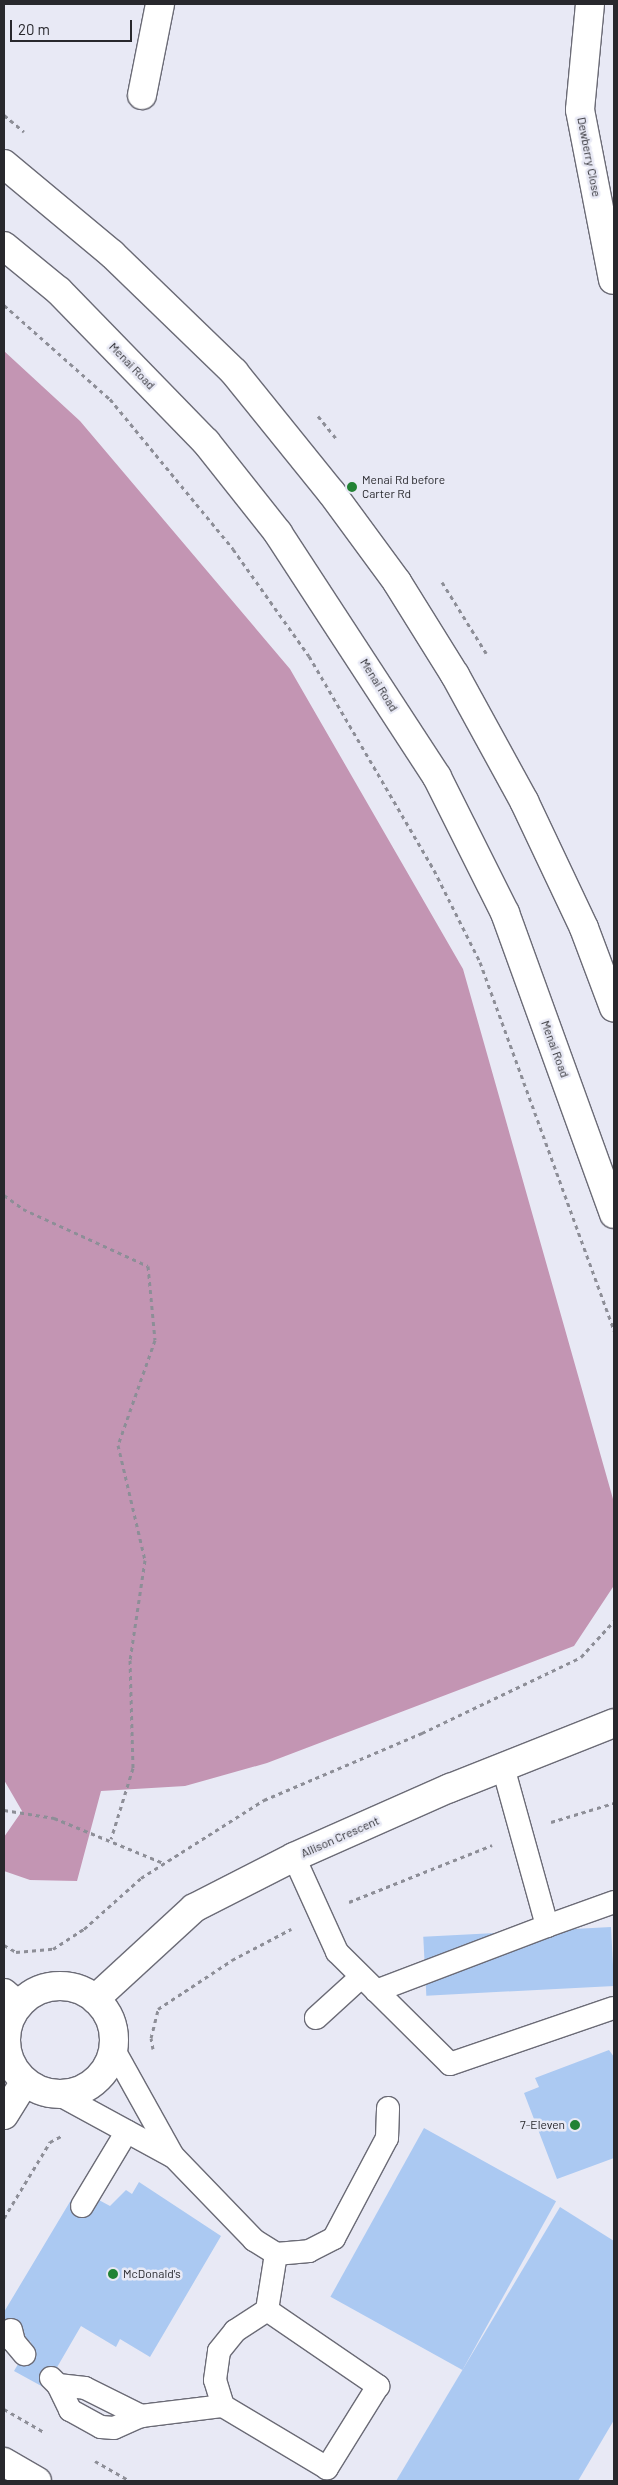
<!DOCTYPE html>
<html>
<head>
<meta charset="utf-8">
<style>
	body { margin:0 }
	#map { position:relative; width:618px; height:2485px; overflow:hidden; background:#e8e9f5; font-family:Barlow,sans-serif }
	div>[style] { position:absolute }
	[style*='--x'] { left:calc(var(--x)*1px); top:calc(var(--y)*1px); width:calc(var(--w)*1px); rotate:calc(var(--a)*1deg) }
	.forest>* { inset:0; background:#c395b3 }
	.building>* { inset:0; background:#abc9f2; transform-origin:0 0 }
	.path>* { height:3px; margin-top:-1.5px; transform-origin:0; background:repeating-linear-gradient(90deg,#8d8e97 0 4px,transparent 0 8px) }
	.roads { filter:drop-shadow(1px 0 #6b6b76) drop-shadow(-1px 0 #6b6b76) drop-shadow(0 1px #6b6b76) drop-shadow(0 -1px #6b6b76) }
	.lane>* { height:22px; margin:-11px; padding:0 11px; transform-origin:11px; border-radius:11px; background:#fff }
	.street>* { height:28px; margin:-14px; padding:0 14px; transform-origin:14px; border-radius:14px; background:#fff }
	.secondary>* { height:28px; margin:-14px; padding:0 14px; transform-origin:14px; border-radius:14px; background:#fff }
	.secondary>.ring { margin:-14px; padding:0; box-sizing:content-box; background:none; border:28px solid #fff; border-radius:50% }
	.dots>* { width:14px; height:14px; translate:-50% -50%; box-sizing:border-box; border:2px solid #e8e9f5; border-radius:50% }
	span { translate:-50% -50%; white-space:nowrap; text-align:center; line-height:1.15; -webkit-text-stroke:5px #e8e9f5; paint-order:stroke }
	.street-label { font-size:12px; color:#28282d }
	.poi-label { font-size:12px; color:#28282d }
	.left { translate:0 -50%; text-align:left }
	.right { translate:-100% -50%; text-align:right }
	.frame { position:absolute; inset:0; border:5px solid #28282d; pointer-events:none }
	.scale { position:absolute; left:10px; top:20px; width:122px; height:22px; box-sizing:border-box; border:2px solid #28282d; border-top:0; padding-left:6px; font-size:15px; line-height:18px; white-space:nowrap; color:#28282d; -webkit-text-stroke:4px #e8e9f5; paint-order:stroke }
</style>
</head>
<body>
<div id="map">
	<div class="forest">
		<i style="clip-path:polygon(4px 351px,80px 421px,290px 669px,463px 969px,613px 1499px,613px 1587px,574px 1646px,267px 1763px,185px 1786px,101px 1791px,77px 1881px,30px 1880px,4px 1871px,4px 1837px,22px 1811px,4px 1780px)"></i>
	</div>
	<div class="building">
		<i style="left:611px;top:1927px;width:59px;height:188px;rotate:87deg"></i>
		<i style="clip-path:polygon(609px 2050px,614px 2057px,614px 2158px,557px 2179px,524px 2093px,539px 2087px,535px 2078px)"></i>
		<i style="left:424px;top:2128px;width:151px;height:193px;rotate:29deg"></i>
		<i style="clip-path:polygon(139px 2182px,221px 2236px,150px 2357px,120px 2339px,116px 2347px,81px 2326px,45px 2388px,14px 2371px,31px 2342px,4px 2326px,4px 2312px,71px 2200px,82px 2206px,97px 2199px,110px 2206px,126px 2190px,132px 2194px)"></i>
		<i style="clip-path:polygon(560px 2207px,614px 2241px,614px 2420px,578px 2481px,396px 2481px)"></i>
	</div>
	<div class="path">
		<i style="--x:4;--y:115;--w:26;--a:40"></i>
		<i style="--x:4;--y:305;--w:142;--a:41.6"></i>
		<i style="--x:110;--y:399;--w:194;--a:50.6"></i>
		<i style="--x:233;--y:549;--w:131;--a:54.6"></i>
		<i style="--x:309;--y:656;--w:248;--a:59.7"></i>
		<i style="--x:434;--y:870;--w:103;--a:63.4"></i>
		<i style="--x:480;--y:962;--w:393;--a:70"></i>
		<i style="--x:318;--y:416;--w:28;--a:51"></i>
		<i style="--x:442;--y:582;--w:84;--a:58.2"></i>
		<i style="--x:4;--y:1195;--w:24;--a:36"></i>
		<i style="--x:23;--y:1209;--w:137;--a:24.5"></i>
		<i style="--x:148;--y:1266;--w:74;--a:84.6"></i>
		<i style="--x:155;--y:1340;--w:111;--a:109.4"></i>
		<i style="--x:118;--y:1445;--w:118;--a:76.8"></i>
		<i style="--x:145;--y:1560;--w:101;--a:98.5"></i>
		<i style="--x:130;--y:1660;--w:108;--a:88.4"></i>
		<i style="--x:133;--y:1768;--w:74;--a:107.2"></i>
		<i style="--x:4;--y:1810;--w:51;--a:9.1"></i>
		<i style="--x:54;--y:1818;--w:118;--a:22.4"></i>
		<i style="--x:551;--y:1822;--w:66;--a:-16.8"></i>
		<i style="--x:349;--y:1902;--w:154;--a:-21.7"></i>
		<i style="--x:4;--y:1945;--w:14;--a:30"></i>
		<i style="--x:16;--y:1952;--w:37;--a:-5"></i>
		<i style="--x:53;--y:1949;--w:37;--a:-33"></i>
		<i style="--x:84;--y:1929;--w:76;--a:-41.8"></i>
		<i style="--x:141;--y:1878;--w:146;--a:-32.4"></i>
		<i style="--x:264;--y:1800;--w:172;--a:-23"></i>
		<i style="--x:422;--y:1733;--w:176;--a:-25.5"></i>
		<i style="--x:581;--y:1657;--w:49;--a:-47.5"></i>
		<i style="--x:153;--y:2049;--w:11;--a:-100"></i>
		<i style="--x:151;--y:2038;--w:30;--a:-76"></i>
		<i style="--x:158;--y:2009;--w:89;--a:-33.5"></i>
		<i style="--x:232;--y:1960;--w:67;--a:-27.7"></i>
		<i style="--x:4;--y:2218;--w:89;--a:-58.8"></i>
		<i style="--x:50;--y:2142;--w:15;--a:-28"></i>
		<i style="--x:4;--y:2409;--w:46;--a:29.9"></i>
		<i style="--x:95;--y:2461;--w:40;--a:29.7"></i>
	</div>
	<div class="roads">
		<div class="lane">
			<i style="--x:503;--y:1767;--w:165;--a:74.5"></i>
			<i style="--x:547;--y:1926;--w:71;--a:-19.7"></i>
			<i style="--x:294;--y:1857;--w:104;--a:65.6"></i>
			<i style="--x:337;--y:1952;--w:159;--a:44.7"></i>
			<i style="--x:450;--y:2064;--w:173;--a:-18.9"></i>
			<i style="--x:376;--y:1991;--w:183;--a:-20.8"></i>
			<i style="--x:316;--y:2018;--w:61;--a:-42.3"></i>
			<i style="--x:114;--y:2050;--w:121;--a:60.9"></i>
			<i style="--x:173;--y:2156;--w:117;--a:46"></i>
			<i style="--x:254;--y:2240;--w:26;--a:32"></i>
			<i style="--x:276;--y:2254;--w:33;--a:-5"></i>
			<i style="--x:309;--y:2251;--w:28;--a:-27"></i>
			<i style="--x:334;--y:2238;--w:113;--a:-62.1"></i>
			<i style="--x:387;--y:2138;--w:30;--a:-88"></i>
			<i style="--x:60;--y:2095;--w:128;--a:28.6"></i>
			<i style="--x:82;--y:2206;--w:87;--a:-59"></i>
			<i style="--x:267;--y:2310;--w:135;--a:34.4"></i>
			<i style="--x:378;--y:2386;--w:97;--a:121.9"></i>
			<i style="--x:327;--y:2468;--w:121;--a:-149.2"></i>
			<i style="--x:223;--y:2406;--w:27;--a:-107"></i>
			<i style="--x:215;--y:2380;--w:29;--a:-82"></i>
			<i style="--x:219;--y:2351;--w:26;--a:-51"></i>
			<i style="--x:235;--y:2331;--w:38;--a:-33"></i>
			<i style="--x:267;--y:2310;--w:57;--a:-80.9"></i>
			<i style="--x:11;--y:2330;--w:12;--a:76"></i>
			<i style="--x:14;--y:2342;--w:16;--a:50"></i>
			<i style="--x:51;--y:2378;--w:10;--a:45"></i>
			<i style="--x:58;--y:2385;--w:27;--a:6"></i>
			<i style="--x:85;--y:2388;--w:63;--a:26.6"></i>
			<i style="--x:141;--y:2416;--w:83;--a:-7"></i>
			<i style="--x:58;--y:2385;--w:28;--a:64"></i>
			<i style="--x:70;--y:2410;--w:35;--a:29"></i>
			<i style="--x:101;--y:2427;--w:13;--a:4"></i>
			<i style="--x:114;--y:2428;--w:30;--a:-24"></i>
		</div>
		<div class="street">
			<i style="--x:590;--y:4;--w:106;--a:95.4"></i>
			<i style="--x:580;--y:110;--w:173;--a:79"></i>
			<i style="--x:142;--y:95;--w:93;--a:-78.8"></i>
			<i style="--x:4;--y:1993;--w:18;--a:41"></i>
			<i style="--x:4;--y:2462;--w:38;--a:30"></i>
		</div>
		<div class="secondary">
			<i style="--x:4;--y:164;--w:141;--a:39.8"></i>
			<i style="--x:112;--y:254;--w:170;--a:44"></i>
			<i style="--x:234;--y:372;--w:154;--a:51.1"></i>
			<i style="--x:331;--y:492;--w:112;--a:53.7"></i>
			<i style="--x:397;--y:582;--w:110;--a:58.1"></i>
			<i style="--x:455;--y:675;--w:144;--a:61.3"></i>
			<i style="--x:524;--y:801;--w:140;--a:64.7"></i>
			<i style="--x:584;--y:928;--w:85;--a:69.4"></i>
			<i style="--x:4;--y:246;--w:71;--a:39.3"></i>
			<i style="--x:59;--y:291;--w:211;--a:45.8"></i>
			<i style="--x:206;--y:442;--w:116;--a:51.6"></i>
			<i style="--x:278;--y:533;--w:291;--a:56.9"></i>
			<i style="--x:437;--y:777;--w:152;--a:63.4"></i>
			<i style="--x:505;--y:913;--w:320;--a:70.1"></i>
			<i class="ring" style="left:6px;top:1986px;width:80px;height:80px"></i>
			<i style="--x:95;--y:1999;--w:134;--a:-42.6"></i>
			<i style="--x:194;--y:1908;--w:112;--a:-27"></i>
			<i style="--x:294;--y:1857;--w:171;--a:-23.9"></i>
			<i style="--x:450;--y:1788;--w:176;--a:-21.6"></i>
			<i style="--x:4;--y:2115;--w:39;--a:-58"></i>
		</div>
	</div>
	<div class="dots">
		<i style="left:352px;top:487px;background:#228234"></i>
		<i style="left:575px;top:2125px;background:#228234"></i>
		<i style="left:113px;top:2274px;background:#228234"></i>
	</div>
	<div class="street-label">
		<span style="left:589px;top:157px;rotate:79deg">Dewberry Close</span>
		<span style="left:132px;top:366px;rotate:46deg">Menai Road</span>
		<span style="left:379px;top:685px;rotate:58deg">Menai Road</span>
		<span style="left:555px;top:1049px;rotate:70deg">Menai Road</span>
		<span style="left:340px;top:1837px;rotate:-24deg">Allison Crescent</span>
	</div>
	<div class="poi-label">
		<span class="left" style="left:362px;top:487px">Menai Rd before<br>Carter Rd</span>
		<span class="right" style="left:565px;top:2125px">7-Eleven</span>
		<span class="left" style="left:123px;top:2274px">McDonald's</span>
	</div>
	<div class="frame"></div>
	<div class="scale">20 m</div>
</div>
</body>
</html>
